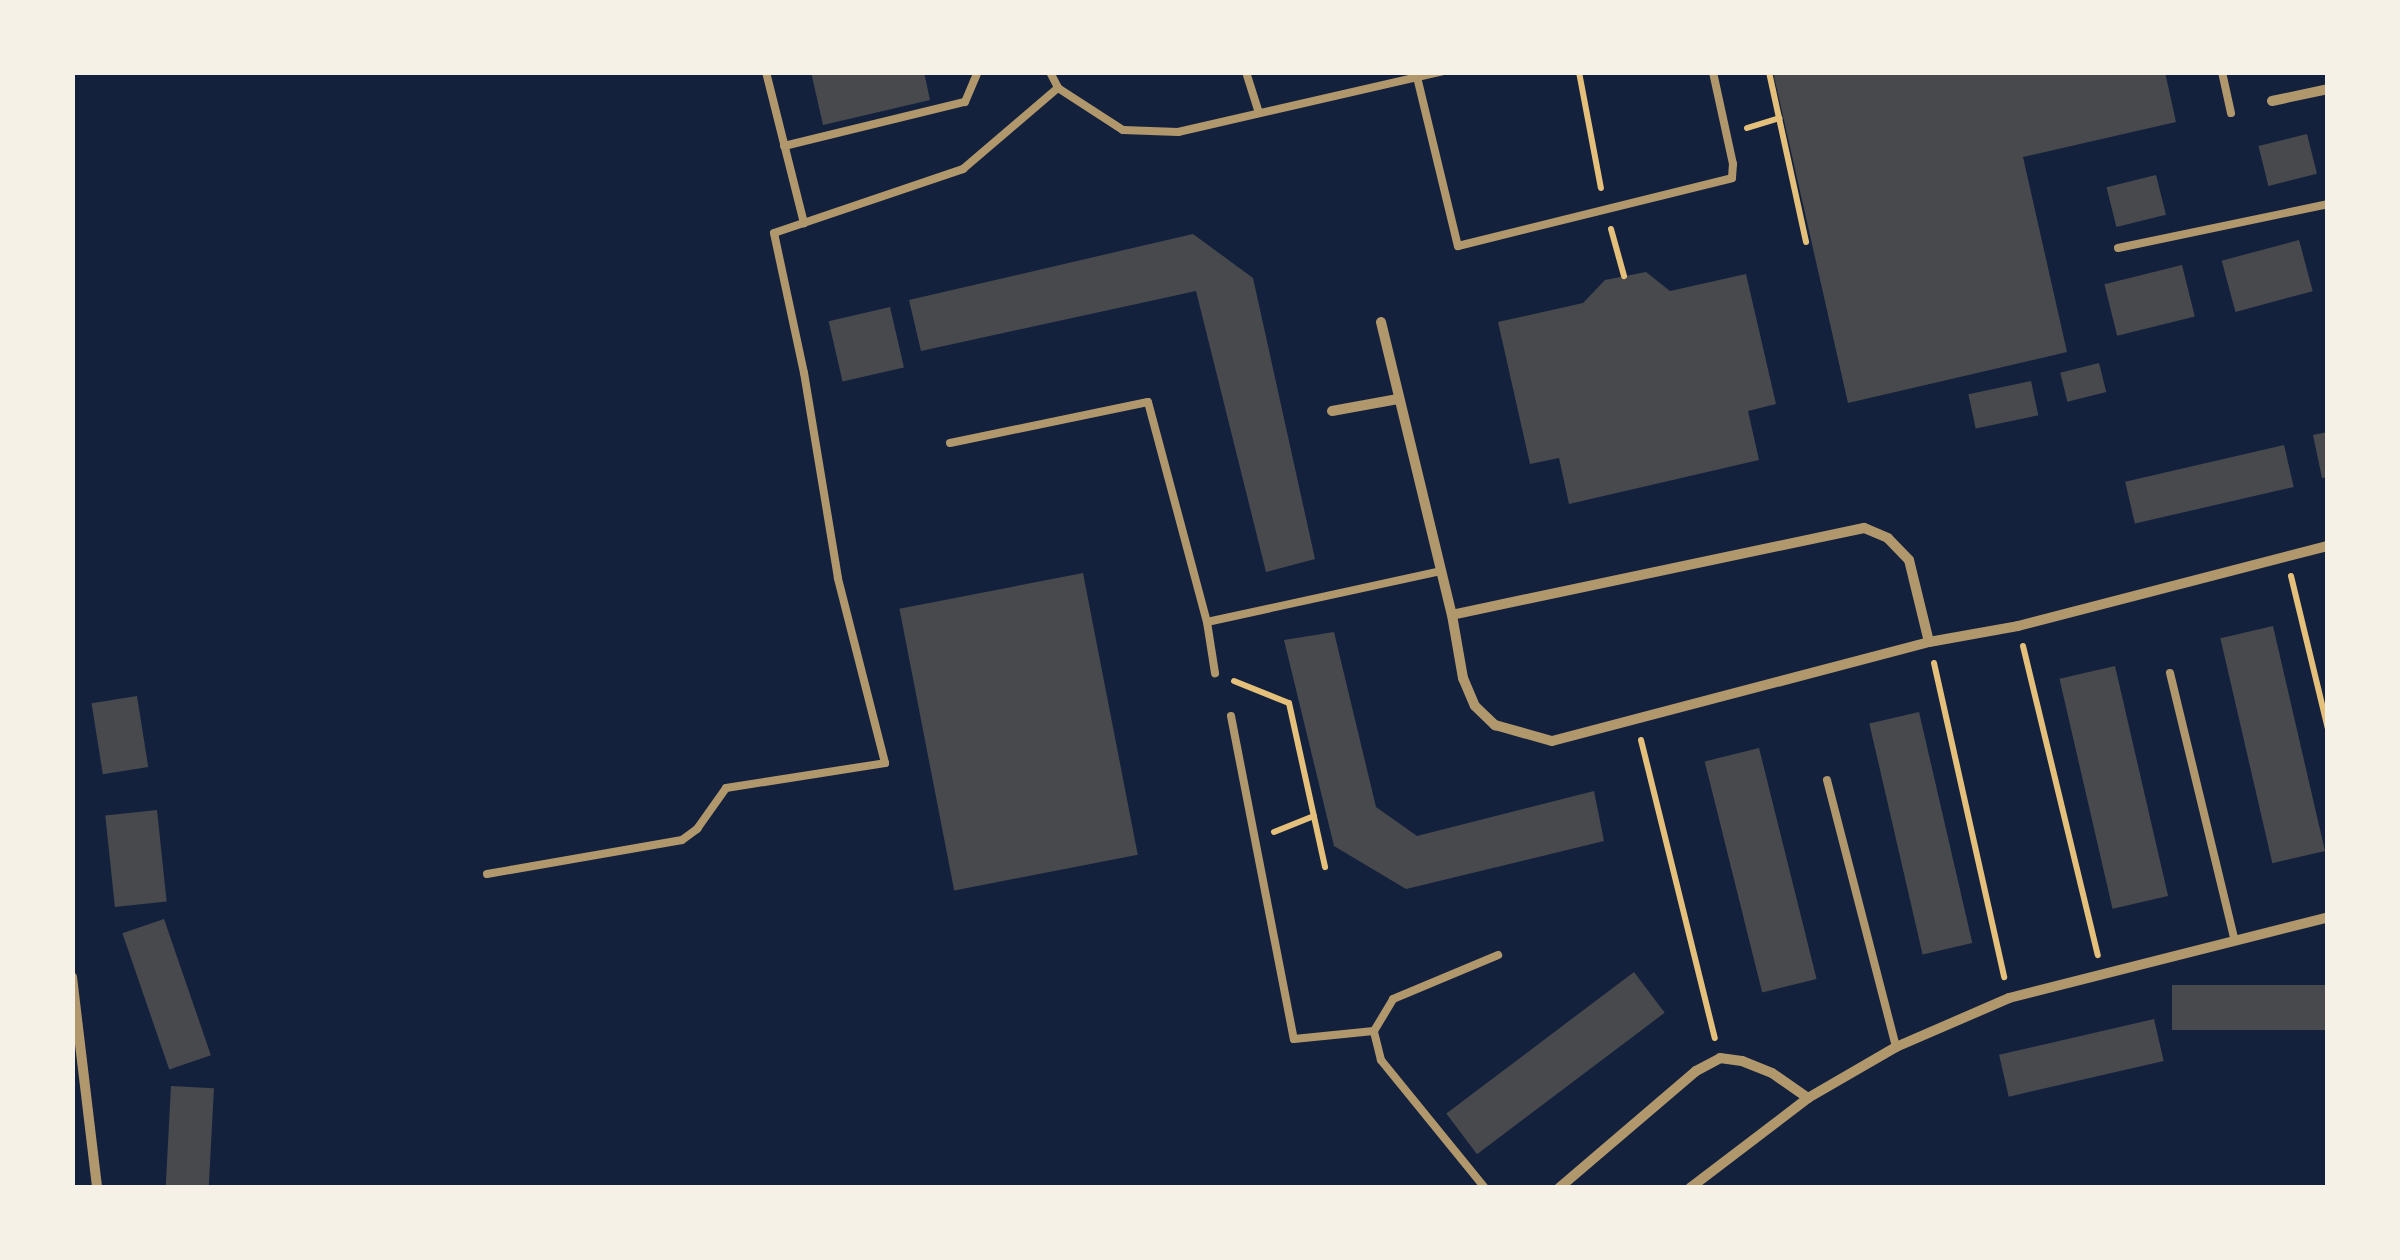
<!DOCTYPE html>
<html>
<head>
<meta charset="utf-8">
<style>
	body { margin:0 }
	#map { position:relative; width:2400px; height:1260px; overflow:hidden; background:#14213d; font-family:Arial,sans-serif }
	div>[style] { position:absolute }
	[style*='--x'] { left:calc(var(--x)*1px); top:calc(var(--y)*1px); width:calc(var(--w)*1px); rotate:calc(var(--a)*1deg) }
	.building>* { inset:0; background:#48494c; transform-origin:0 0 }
	.path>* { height:6px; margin:-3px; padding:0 3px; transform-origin:3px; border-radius:3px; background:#e5c07b }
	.service>* { height:8px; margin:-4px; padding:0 4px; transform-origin:4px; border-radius:4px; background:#b1986c }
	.minor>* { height:10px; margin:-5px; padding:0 5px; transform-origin:5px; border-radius:5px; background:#b1986c }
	span { translate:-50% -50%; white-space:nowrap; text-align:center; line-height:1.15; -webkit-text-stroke:10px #f6f1e7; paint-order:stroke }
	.frame { position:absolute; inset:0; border:75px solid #f6f1e7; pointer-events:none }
</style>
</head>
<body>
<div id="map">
	<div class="building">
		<i style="clip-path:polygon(811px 72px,924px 72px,930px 100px,823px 125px)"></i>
		<i style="clip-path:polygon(1773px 72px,2165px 72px,2176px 122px,2023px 157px,2067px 352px,1848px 403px)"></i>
		<i style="left:2307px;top:134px;width:41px;height:50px;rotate:76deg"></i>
		<i style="left:2156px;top:175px;width:41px;height:51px;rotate:76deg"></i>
		<i style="clip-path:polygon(1193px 234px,1253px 278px,1315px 559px,1266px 572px,1196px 291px,921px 351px,909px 300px)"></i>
		<i style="left:2299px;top:240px;width:53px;height:80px;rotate:75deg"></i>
		<i style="left:2182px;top:265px;width:53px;height:80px;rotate:76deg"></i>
		<i style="clip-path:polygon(1646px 272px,1670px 291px,1746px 274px,1776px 404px,1748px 411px,1759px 460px,1569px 504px,1559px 458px,1530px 464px,1498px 322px,1583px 303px,1605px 280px)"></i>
		<i style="left:890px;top:307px;width:62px;height:63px;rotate:77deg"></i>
		<i style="left:2099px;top:363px;width:30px;height:40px;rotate:76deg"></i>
		<i style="left:2031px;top:381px;width:35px;height:64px;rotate:78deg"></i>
		<i style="clip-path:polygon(2328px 432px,2328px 477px,2322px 478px,2313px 435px)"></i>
		<i style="left:2284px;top:445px;width:43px;height:163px;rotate:77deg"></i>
		<i style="left:1083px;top:573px;width:287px;height:187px;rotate:79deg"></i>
		<i style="left:2273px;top:626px;width:231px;height:54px;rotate:77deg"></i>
		<i style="clip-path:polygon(1334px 632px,1376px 807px,1417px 836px,1594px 791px,1604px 841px,1406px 889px,1334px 846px,1284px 640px)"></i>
		<i style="left:2115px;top:666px;width:236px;height:57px;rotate:77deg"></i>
		<i style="left:137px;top:696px;width:72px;height:46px;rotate:81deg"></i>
		<i style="left:1919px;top:712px;width:237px;height:51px;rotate:77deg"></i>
		<i style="left:1759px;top:748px;width:238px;height:56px;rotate:76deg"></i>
		<i style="left:157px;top:810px;width:92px;height:52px;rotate:84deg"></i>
		<i style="left:164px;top:919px;width:144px;height:44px;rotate:71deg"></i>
		<i style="left:1634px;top:972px;width:51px;height:235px;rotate:53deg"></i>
		<i style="left:2328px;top:985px;width:45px;height:156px;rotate:90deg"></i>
		<i style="left:2154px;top:1019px;width:43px;height:159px;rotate:77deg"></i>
		<i style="left:171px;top:1086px;width:43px;height:102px;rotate:3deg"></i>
	</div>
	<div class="path">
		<i style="--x:1579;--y:72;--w:118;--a:79.3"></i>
		<i style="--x:1769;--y:72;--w:174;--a:77.7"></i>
		<i style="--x:1747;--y:128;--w:34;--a:-17"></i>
		<i style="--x:1611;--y:229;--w:49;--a:74.5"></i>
		<i style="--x:2291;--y:576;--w:157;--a:76.4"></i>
		<i style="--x:2023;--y:646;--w:318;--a:76.4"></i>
		<i style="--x:1934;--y:663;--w:322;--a:77.4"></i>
		<i style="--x:1234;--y:681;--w:59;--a:21.8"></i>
		<i style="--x:1289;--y:703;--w:168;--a:77.6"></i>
		<i style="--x:1641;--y:740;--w:307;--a:76.1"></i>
		<i style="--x:1274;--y:832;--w:43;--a:-21.8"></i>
	</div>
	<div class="service">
		<i style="--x:766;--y:72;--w:156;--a:75.9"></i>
		<i style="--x:1050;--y:72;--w:18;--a:63"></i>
		<i style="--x:1058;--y:88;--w:77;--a:32.9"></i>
		<i style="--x:1123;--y:130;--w:55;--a:2.1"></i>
		<i style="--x:1178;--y:132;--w:270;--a:-12.9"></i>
		<i style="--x:1246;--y:72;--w:43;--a:72.4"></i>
		<i style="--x:2222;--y:72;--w:42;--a:77.6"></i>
		<i style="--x:1417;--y:77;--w:174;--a:76.4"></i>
		<i style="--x:1458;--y:246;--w:282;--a:-13.9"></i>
		<i style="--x:1732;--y:178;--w:14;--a:-86"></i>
		<i style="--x:1733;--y:164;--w:94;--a:-102.3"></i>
		<i style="--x:784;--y:146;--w:186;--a:-13.7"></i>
		<i style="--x:965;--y:102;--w:33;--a:-67"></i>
		<i style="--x:2118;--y:248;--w:215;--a:-11.8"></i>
		<i style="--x:950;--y:443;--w:202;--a:-11.7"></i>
		<i style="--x:1148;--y:402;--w:228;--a:75"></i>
		<i style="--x:1207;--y:622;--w:239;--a:-12.3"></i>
		<i style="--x:1207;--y:622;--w:52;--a:81.1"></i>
		<i style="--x:2170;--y:673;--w:273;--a:76.4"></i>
		<i style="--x:1231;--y:716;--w:329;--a:79"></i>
		<i style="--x:1294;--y:1039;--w:80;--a:-5.7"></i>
		<i style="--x:1827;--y:780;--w:276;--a:75.5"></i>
		<i style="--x:487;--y:874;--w:198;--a:-9.9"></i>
		<i style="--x:682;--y:840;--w:19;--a:-36"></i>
		<i style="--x:697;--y:829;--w:50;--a:-54.7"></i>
		<i style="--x:726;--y:788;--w:161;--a:-8.9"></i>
		<i style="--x:885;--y:763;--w:191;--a:-104.3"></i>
		<i style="--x:838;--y:578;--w:208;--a:-99.4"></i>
		<i style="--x:804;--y:373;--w:143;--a:-102.1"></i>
		<i style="--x:774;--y:233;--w:200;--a:-18.7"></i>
		<i style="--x:963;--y:169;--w:125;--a:-40.5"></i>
		<i style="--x:1485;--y:1188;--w:165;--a:-129.1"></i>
		<i style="--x:1381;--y:1060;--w:30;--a:-104"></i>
		<i style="--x:1374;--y:1031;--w:37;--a:-59"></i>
		<i style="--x:1393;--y:999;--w:114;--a:-22.7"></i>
	</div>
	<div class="minor">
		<i style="--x:2272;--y:101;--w:57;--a:-12.1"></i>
		<i style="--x:1381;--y:322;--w:301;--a:76.4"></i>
		<i style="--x:1332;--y:411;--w:67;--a:-10.3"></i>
		<i style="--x:1929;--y:642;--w:84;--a:-103.7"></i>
		<i style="--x:1909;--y:560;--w:30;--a:-134"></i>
		<i style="--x:1888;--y:538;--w:26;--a:-157"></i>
		<i style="--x:1864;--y:528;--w:421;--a:168.1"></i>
		<i style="--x:1452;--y:615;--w:64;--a:80.1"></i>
		<i style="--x:1463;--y:678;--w:30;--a:67"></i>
		<i style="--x:1475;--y:706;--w:28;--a:44"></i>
		<i style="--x:1495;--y:725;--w:59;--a:15.7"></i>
		<i style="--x:1552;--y:741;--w:390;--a:-14.7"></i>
		<i style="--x:1929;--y:642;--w:90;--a:-10.2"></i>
		<i style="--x:2018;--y:626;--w:320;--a:-14.5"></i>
		<i style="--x:72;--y:977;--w:212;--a:83.2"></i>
		<i style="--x:1559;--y:1188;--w:180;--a:-40.5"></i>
		<i style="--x:1696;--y:1071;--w:27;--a:-28"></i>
		<i style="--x:1720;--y:1058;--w:22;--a:8"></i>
		<i style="--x:1742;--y:1061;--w:32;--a:22"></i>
		<i style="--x:1772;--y:1073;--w:44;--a:34.8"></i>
		<i style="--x:1690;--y:1188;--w:148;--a:-37.3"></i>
		<i style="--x:1808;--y:1098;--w:102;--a:-30.1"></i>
		<i style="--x:1896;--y:1047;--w:123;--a:-23.4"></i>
		<i style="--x:2009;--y:998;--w:329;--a:-14.2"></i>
	</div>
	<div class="frame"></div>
</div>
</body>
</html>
